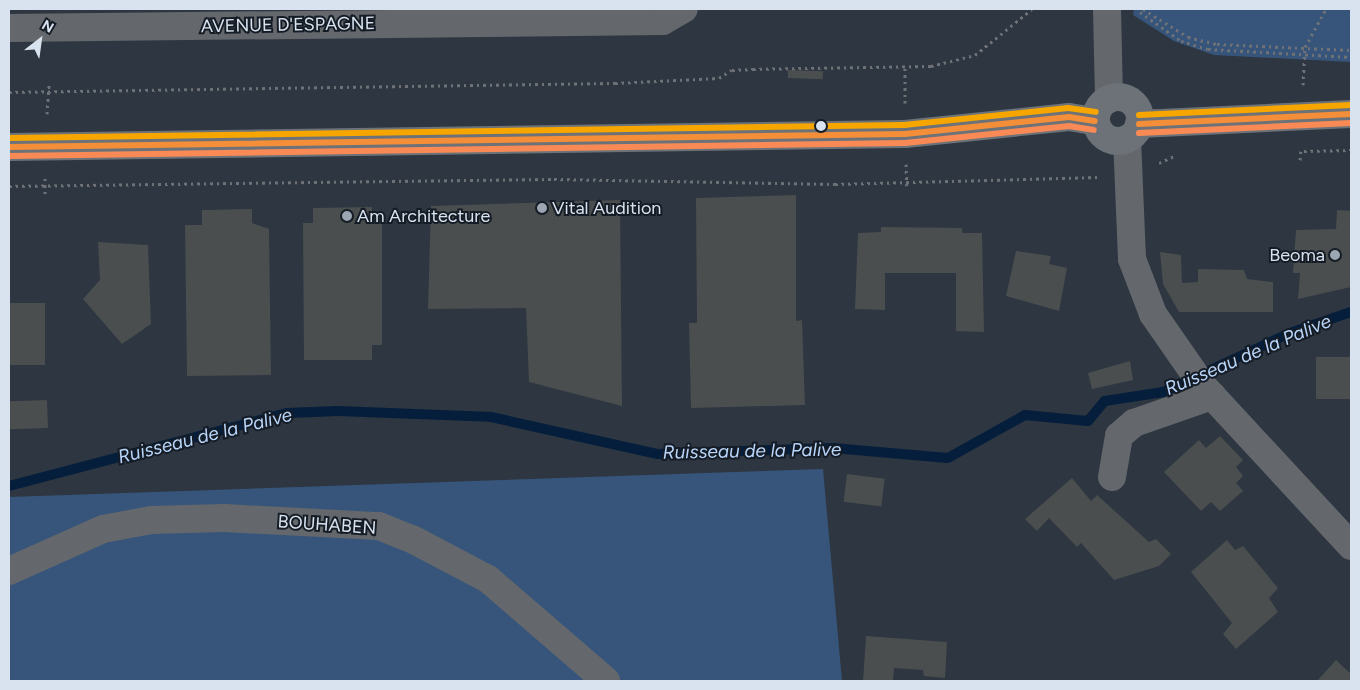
<!DOCTYPE html>
<html>
<head>
<meta charset="utf-8">
<style>
	body { margin:0 }
	#map { position:relative; width:1360px; height:690px; overflow:hidden; background:#2d3641; font-family:Figtree,sans-serif }
	div>[style] { position:absolute }
	[style*='--x'] { left:calc(var(--x)*1px); top:calc(var(--y)*1px); width:calc(var(--w)*1px); rotate:calc(var(--a)*1deg) }
	.green>* { inset:0; background:#37557b }
	.stream>* { height:10px; margin:-5px; padding:0 5px; transform-origin:5px; border-radius:5px; background:#041e3c }
	.building>* { inset:0; background:#4a4e4e; transform-origin:0 0 }
	.path>* { height:3px; margin-top:-1.5px; transform-origin:0; background:repeating-linear-gradient(90deg,#6e7277 0 2.5px,transparent 0 6.5px) }
	.minor>* { height:28px; margin:-14px; padding:0 14px; transform-origin:14px; border-radius:14px; background:#64686c }
	.major>* { height:28px; margin:-14px; padding:0 14px; transform-origin:14px; border-radius:14px; background:#6c7278 }
	.major>.ring { margin:-14px; padding:0; box-sizing:content-box; background:none; border:28px solid #6c7278; border-radius:50% }
	.bus-1>* { height:6px; margin:-3px; padding:0 3px; transform-origin:3px; border-radius:3px; background:#f48e38 }
	.bus-2>* { height:6px; margin:-3px; padding:0 3px; transform-origin:3px; border-radius:3px; background:#f98a56 }
	.bus-3>* { height:6px; margin:-3px; padding:0 3px; transform-origin:3px; border-radius:3px; background:#f7a600 }
	.dots>* { width:14px; height:14px; translate:-50% -50%; box-sizing:border-box; border:2px solid #151c25; border-radius:50% }
	span { translate:-50% -50%; white-space:nowrap; text-align:center; line-height:1.15; -webkit-text-stroke:4px #151c25; paint-order:stroke }
	.street-label { font-size:18px; color:#d8e3ef }
	.poi-label { font-size:18px; color:#d8e3ef }
	.left { translate:0 -50%; text-align:left }
	.right { translate:-100% -50%; text-align:right }
	.water-label { font-size:19px; color:#b8d5fa; font-style:italic }
	.frame { position:absolute; inset:0; border:10px solid #d8e3ef; pointer-events:none }
	.north { position:absolute; left:15px; top:15px; width:50px; height:50px; -webkit-text-stroke:4px #151c25; paint-order:stroke; rotate:30deg; font-size:14px; font-weight:700; line-height:20px; text-align:center; color:#d8e3ef }
	.north::after { content:''; display:block; margin:auto; width:18px; height:22px; background:#d8e3ef; clip-path:polygon(50% 0,100% 100%,50% 72%,0 100%) }
</style>
</head>
<body>
<div id="map">
	<div class="green">
		<i style="clip-path:polygon(1134px 9px,1351px 9px,1351px 62px,1214px 55px,1174px 41px,1133px 15px)"></i>
		<i style="clip-path:polygon(823px 469px,842px 681px,9px 681px,9px 497px)"></i>
	</div>
	<div class="stream">
		<i style="--x:9;--y:486;--w:287;--a:-14.7"></i>
		<i style="--x:287;--y:413;--w:51;--a:-2.2"></i>
		<i style="--x:338;--y:411;--w:153;--a:2.2"></i>
		<i style="--x:491;--y:417;--w:171;--a:12.5"></i>
		<i style="--x:658;--y:454;--w:175;--a:-2"></i>
		<i style="--x:833;--y:448;--w:115;--a:5"></i>
		<i style="--x:948;--y:458;--w:88;--a:-29.2"></i>
		<i style="--x:1025;--y:415;--w:63;--a:5.4"></i>
		<i style="--x:1088;--y:421;--w:26;--a:-50"></i>
		<i style="--x:1105;--y:401;--w:59;--a:-8.8"></i>
		<i style="--x:1163;--y:392;--w:140;--a:-24.9"></i>
		<i style="--x:1290;--y:333;--w:65;--a:-19"></i>
	</div>
	<div class="building">
		<i style="left:788px;top:70px;width:35px;height:8px;rotate:2deg"></i>
		<i style="clip-path:polygon(796px 195px,796px 321px,802px 320px,805px 405px,691px 408px,689px 323px,697px 323px,696px 198px)"></i>
		<i style="clip-path:polygon(620px 200px,622px 406px,529px 382px,526px 308px,428px 309px,431px 206px)"></i>
		<i style="clip-path:polygon(372px 207px,372px 223px,382px 223px,382px 345px,372px 345px,372px 360px,304px 360px,303px 223px,313px 223px,313px 208px)"></i>
		<i style="clip-path:polygon(252px 209px,252px 223px,269px 229px,271px 375px,187px 376px,185px 225px,202px 225px,202px 210px)"></i>
		<i style="clip-path:polygon(1337px 210px,1351px 211px,1351px 287px,1298px 299px,1300px 273px,1293px 273px,1296px 230px,1336px 229px)"></i>
		<i style="clip-path:polygon(881px 227px,962px 228px,962px 233px,982px 233px,984px 332px,956px 331px,956px 273px,885px 273px,885px 310px,855px 309px,858px 233px,881px 232px)"></i>
		<i style="clip-path:polygon(98px 242px,148px 245px,151px 324px,122px 344px,83px 299px,100px 280px)"></i>
		<i style="clip-path:polygon(1016px 251px,1051px 256px,1049px 264px,1067px 268px,1059px 311px,1006px 296px)"></i>
		<i style="clip-path:polygon(1160px 252px,1181px 255px,1182px 283px,1198px 282px,1198px 269px,1244px 270px,1247px 279px,1273px 282px,1273px 312px,1179px 312px,1163px 284px)"></i>
		<i style="left:9px;top:303px;width:36px;height:62px"></i>
		<i style="left:1316px;top:357px;width:35px;height:42px"></i>
		<i style="clip-path:polygon(1130px 361px,1133px 380px,1092px 389px,1088px 373px)"></i>
		<i style="left:47px;top:400px;width:28px;height:38px;rotate:88deg"></i>
		<i style="clip-path:polygon(1220px 436px,1243px 460px,1236px 467px,1243px 476px,1236px 483px,1243px 491px,1220px 511px,1211px 502px,1201px 511px,1164px 472px,1199px 440px,1206px 448px)"></i>
		<i style="left:847px;top:474px;width:38px;height:28px;rotate:7deg"></i>
		<i style="clip-path:polygon(1072px 478px,1091px 501px,1097px 495px,1149px 542px,1156px 539px,1171px 554px,1159px 566px,1114px 580px,1081px 543px,1077px 547px,1049px 518px,1037px 531px,1025px 519px)"></i>
		<i style="clip-path:polygon(1227px 540px,1235px 550px,1243px 546px,1278px 588px,1269px 598px,1278px 612px,1236px 649px,1223px 634px,1232px 623px,1191px 572px)"></i>
		<i style="clip-path:polygon(866px 636px,947px 642px,945px 678px,924px 676px,923px 670px,894px 668px,893px 681px,863px 681px)"></i>
		<i style="clip-path:polygon(1336px 660px,1351px 674px,1351px 681px,1317px 681px)"></i>
	</div>
	<div class="path">
		<i style="--x:1143;--y:9;--w:53;--a:31.9"></i>
		<i style="--x:1188;--y:37;--w:30;--a:14"></i>
		<i style="--x:1217;--y:44;--w:134;--a:2.6"></i>
		<i style="--x:1140;--y:12;--w:50;--a:35.3"></i>
		<i style="--x:1181;--y:41;--w:28;--a:17"></i>
		<i style="--x:1208;--y:49;--w:143;--a:3.2"></i>
		<i style="--x:1303;--y:85;--w:38;--a:-87"></i>
		<i style="--x:1305;--y:47;--w:43;--a:-61.1"></i>
		<i style="--x:9;--y:92;--w:606;--a:-0.85"></i>
		<i style="--x:615;--y:83;--w:104;--a:-2.8"></i>
		<i style="--x:719;--y:78;--w:15;--a:-32"></i>
		<i style="--x:732;--y:70;--w:21;--a:-3"></i>
		<i style="--x:753;--y:69;--w:178;--a:-1"></i>
		<i style="--x:931;--y:66;--w:45;--a:-14"></i>
		<i style="--x:975;--y:55;--w:73;--a:-38.9"></i>
		<i style="--x:905;--y:103;--w:37;--a:-90"></i>
		<i style="--x:47;--y:114;--w:32;--a:-86"></i>
		<i style="--x:1304;--y:151;--w:47;--a:-1.2"></i>
		<i style="--x:1300;--y:160;--w:11;--a:-85"></i>
		<i style="--x:1159;--y:163;--w:17;--a:-25"></i>
		<i style="--x:906;--y:164;--w:25;--a:88"></i>
		<i style="--x:45;--y:178;--w:16;--a:90"></i>
		<i style="--x:9;--y:186;--w:545;--a:-0.74"></i>
		<i style="--x:554;--y:179;--w:281;--a:1"></i>
		<i style="--x:835;--y:184;--w:263;--a:-1.5"></i>
	</div>
	<div class="minor">
		<i style="--x:1107;--y:9;--w:90;--a:88.7"></i>
		<i style="--x:9;--y:28;--w:654;--a:-0.61"></i>
		<i style="--x:663;--y:21;--w:24;--a:-30"></i>
		<i style="--x:1127;--y:139;--w:120;--a:87.6"></i>
		<i style="--x:1132;--y:259;--w:59;--a:69.1"></i>
		<i style="--x:1153;--y:314;--w:88;--a:55.2"></i>
		<i style="--x:1203;--y:386;--w:218;--a:47.2"></i>
		<i style="--x:1112;--y:477;--w:42;--a:-80.3"></i>
		<i style="--x:1119;--y:436;--w:20;--a:-41"></i>
		<i style="--x:1134;--y:423;--w:83;--a:-19.1"></i>
		<i style="--x:9;--y:571;--w:103;--a:-24.1"></i>
		<i style="--x:103;--y:529;--w:49;--a:-10.6"></i>
		<i style="--x:151;--y:520;--w:73;--a:-1.6"></i>
		<i style="--x:224;--y:518;--w:155;--a:3"></i>
		<i style="--x:379;--y:526;--w:35;--a:22"></i>
		<i style="--x:412;--y:539;--w:86;--a:27.8"></i>
		<i style="--x:488;--y:579;--w:156;--a:40.8"></i>
	</div>
	<div class="major">
		<i class="ring" style="left:1096px;top:97px;width:16px;height:16px"></i>
		<i style="--x:1139;--y:124;--w:212;--a:-2.7"></i>
		<i style="--x:9;--y:147;--w:896;--a:-0.83"></i>
		<i style="--x:905;--y:134;--w:165;--a:-5.9"></i>
		<i style="--x:1069;--y:117;--w:26;--a:9"></i>
	</div>
	<div class="bus-1">
		<i style="--x:1139;--y:124;--w:212;--a:-2.7"></i>
		<i style="--x:9;--y:147;--w:896;--a:-0.83"></i>
		<i style="--x:905;--y:134;--w:165;--a:-5.9"></i>
		<i style="--x:1069;--y:117;--w:26;--a:9"></i>
	</div>
	<div class="bus-2">
		<i style="--x:1139;--y:133;--w:212;--a:-2.7"></i>
		<i style="--x:9;--y:156;--w:896;--a:-0.83"></i>
		<i style="--x:905;--y:143;--w:165;--a:-5.9"></i>
		<i style="--x:1069;--y:126;--w:25;--a:9"></i>
	</div>
	<div class="bus-3">
		<i style="--x:1139;--y:115;--w:212;--a:-2.7"></i>
		<i style="--x:9;--y:138;--w:895;--a:-0.83"></i>
		<i style="--x:904;--y:125;--w:165;--a:-5.9"></i>
		<i style="--x:1068;--y:108;--w:28;--a:8"></i>
	</div>
	<div class="dots">
		<i style="left:821px;top:126px;background:#d8e3ef"></i>
		<i style="left:542px;top:208px;background:#9ca6b2"></i>
		<i style="left:347px;top:216px;background:#9ca6b2"></i>
		<i style="left:1335px;top:255px;background:#9ca6b2"></i>
	</div>
	<div class="street-label">
		<span style="left:288px;top:25px;rotate:-1deg">AVENUE D'ESPAGNE</span>
		<span style="left:327px;top:525px;rotate:4deg">BOUHABEN</span>
	</div>
	<div class="poi-label">
		<span class="left" style="left:552px;top:208px">Vital Audition</span>
		<span class="left" style="left:357px;top:216px">Am Architecture</span>
		<span class="right" style="left:1325px;top:255px">Beoma</span>
	</div>
	<div class="water-label">
		<span style="left:1248px;top:355px;rotate:-23deg">Ruisseau de la Palive</span>
		<span style="left:205px;top:436px;rotate:-14deg">Ruisseau de la Palive</span>
		<span style="left:752px;top:451px;rotate:-1deg">Ruisseau de la Palive</span>
	</div>
	<div class="frame"></div>
	<div class="north">N</div>
</div>
</body>
</html>
